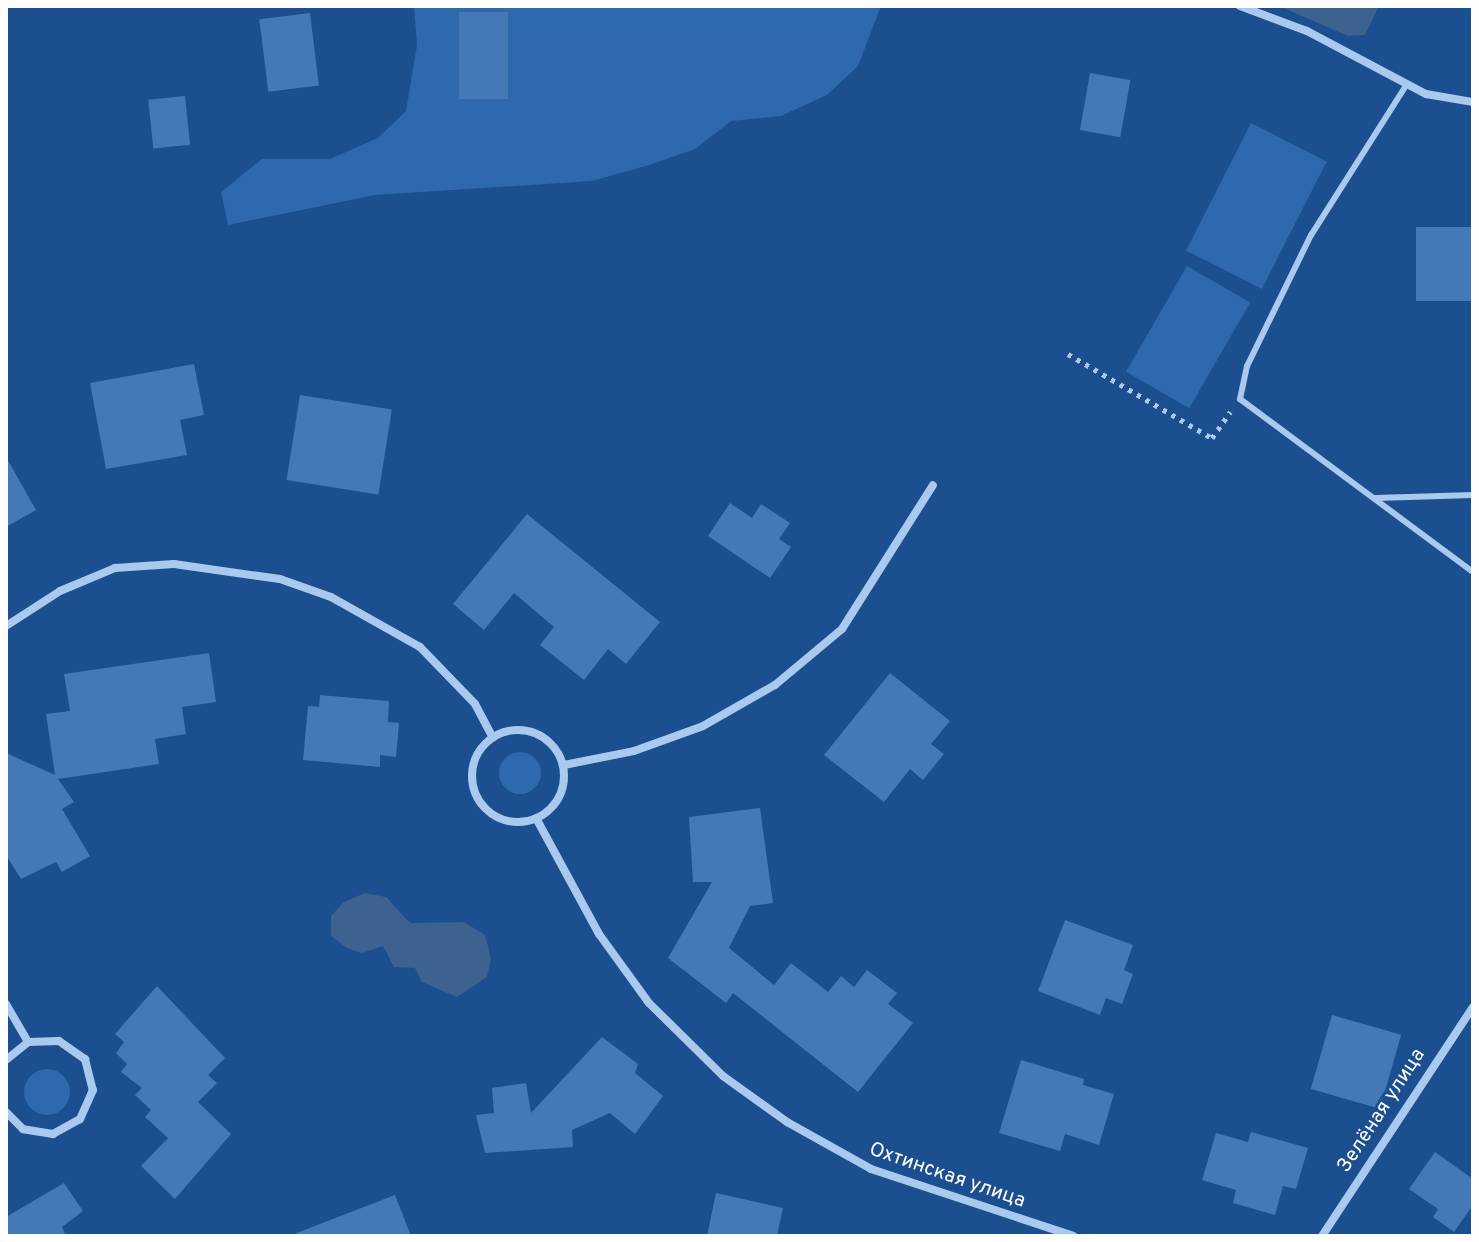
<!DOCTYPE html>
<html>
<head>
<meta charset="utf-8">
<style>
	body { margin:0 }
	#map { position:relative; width:1479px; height:1242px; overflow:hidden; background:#1b4f8f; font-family:Overpass,sans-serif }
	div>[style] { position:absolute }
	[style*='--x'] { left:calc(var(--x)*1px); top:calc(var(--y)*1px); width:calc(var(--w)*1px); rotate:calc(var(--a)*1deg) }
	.green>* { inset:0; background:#2e69ad; transform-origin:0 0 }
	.round { border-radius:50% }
	.water>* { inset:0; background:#3c6290 }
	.building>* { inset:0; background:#4478b7; transform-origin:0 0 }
	.path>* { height:5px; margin-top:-2.5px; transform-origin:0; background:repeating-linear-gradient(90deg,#a9c9ee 0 4px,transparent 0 10px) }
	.service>* { height:6px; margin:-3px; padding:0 3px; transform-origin:3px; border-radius:3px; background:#a9c9ee }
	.minor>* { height:8px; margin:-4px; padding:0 4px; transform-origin:4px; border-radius:4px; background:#a9c9ee }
	.minor>.ring { margin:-4px; padding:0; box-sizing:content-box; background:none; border:8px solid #a9c9ee; border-radius:50% }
	span { translate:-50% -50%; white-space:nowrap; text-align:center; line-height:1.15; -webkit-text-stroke:6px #1b4f8f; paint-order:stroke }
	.street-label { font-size:20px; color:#fff }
	.frame { position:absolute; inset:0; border:8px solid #fff; pointer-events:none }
</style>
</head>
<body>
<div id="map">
	<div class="green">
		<i style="clip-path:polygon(414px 6px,881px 6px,858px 66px,827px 95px,781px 116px,731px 121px,695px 149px,649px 165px,592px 181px,375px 195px,228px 225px,221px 192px,262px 159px,330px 159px,378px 138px,406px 111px,417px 45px)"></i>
		<i style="left:1251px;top:123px;width:85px;height:143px;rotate:27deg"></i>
		<i style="left:1187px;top:266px;width:73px;height:122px;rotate:30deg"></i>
		<i class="round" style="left:499px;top:752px;width:42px;height:42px"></i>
		<i class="round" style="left:24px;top:1069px;width:46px;height:46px"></i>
	</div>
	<div class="water">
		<i style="clip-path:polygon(1279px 6px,1379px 6px,1365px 35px,1348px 36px)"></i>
		<i style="clip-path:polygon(365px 893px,386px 897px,410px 923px,464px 922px,485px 935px,491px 958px,487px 977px,457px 997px,422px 982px,415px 968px,394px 967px,383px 946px,362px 953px,347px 948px,331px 936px,331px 916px,344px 902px)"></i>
	</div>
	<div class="building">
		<i style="left:459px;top:12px;width:49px;height:87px"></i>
		<i style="left:310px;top:13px;width:73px;height:51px;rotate:83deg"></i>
		<i style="left:1090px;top:73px;width:41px;height:58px;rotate:10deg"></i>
		<i style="left:185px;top:96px;width:49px;height:37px;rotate:84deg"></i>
		<i style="left:1473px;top:227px;width:74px;height:57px;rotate:90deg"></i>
		<i style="clip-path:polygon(194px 364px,204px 415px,180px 420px,187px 455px,106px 469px,90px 383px)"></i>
		<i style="left:300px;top:395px;width:93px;height:86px;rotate:9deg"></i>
		<i style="clip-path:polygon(6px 457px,36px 510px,6px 527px)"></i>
		<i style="clip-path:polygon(730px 503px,752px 518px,761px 504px,790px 523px,779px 539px,791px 547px,770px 578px,708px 536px)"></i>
		<i style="clip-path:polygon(527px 514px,660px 622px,626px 664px,608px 649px,584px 680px,540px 645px,554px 627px,514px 593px,484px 630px,453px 604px)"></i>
		<i style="clip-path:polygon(209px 653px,216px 702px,182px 707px,186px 734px,155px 739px,159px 764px,58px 779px,74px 802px,62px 809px,90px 856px,62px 872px,56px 862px,21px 879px,6px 855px,6px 753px,55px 775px,46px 714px,70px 711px,64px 674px)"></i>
		<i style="clip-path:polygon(890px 673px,950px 721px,931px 744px,944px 754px,923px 780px,910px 769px,884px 802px,824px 755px)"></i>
		<i style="clip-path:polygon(320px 695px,389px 701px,388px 722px,399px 723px,396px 757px,380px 755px,380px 767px,303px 760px,308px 706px,319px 707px)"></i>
		<i style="clip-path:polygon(760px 808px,773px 903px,750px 906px,729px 948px,774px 985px,791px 963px,828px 992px,841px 976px,854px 987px,867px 970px,897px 993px,888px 1004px,913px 1023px,858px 1092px,733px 993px,726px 1003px,668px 958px,712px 882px,693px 882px,689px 817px)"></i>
		<i style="clip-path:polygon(1065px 920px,1133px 945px,1124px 970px,1133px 974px,1122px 1004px,1106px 998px,1100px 1015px,1038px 991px)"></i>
		<i style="clip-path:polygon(157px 986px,225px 1058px,208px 1075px,217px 1083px,198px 1102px,231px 1134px,175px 1199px,141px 1166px,168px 1138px,145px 1117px,151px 1110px,135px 1095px,142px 1088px,121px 1072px,127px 1064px,116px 1053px,124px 1042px,115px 1034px)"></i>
		<i style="left:1332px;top:1015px;width:72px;height:77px;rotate:16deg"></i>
		<i style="clip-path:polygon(602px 1037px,638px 1064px,635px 1073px,663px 1096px,635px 1134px,610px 1113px,572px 1130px,573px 1147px,485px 1153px,476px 1115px,494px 1113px,492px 1088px,526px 1083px,531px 1113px)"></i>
		<i style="clip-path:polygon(1021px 1060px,1084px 1079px,1083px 1085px,1114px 1094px,1099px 1145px,1065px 1134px,1060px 1151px,999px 1133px)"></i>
		<i style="clip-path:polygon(1251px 1132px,1308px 1148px,1296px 1189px,1283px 1186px,1275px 1215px,1233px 1203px,1236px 1190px,1202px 1180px,1216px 1133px,1248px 1142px)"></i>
		<i style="clip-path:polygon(1435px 1152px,1473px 1179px,1473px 1205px,1454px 1232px,1433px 1217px,1438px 1209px,1409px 1189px)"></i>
		<i style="clip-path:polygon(64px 1183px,83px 1211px,62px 1227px,66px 1236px,6px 1236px,6px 1217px)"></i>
		<i style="clip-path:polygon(716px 1193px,783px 1208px,777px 1236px,707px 1236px)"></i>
		<i style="clip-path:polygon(395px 1195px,411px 1236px,294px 1236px,294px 1234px)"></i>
	</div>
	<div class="path">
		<i style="--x:1068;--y:354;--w:167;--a:30.3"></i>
		<i style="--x:1212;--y:438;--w:32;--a:-55"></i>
	</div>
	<div class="service">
		<i style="--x:1407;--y:84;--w:179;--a:122.4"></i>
		<i style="--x:1311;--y:235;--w:146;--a:116"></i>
		<i style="--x:1247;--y:366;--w:34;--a:102"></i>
		<i style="--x:1240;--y:399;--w:290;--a:36.6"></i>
		<i style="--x:1376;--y:498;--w:97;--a:-1.8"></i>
	</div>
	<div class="minor">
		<i style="--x:1240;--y:6;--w:72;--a:20.5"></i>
		<i style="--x:1307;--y:31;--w:135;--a:27.9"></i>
		<i style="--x:1426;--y:94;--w:48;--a:9.7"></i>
		<i style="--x:6;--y:626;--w:64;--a:-32.9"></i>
		<i style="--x:60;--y:591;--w:60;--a:-22.7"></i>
		<i style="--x:115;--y:568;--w:59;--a:-3.9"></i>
		<i style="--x:174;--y:564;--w:107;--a:8.1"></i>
		<i style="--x:280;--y:579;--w:54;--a:19.4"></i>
		<i style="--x:331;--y:597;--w:102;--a:29.3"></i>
		<i style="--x:420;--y:647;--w:79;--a:46"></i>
		<i style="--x:475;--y:704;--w:38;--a:62"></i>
		<i class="ring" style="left:472px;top:730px;width:84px;height:84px"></i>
		<i style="--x:564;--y:765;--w:71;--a:-11.3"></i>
		<i style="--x:634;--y:751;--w:73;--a:-19.9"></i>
		<i style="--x:703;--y:726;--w:83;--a:-29.7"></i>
		<i style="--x:775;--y:685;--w:87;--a:-39.9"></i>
		<i style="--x:842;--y:629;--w:170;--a:-57.7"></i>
		<i style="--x:536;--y:818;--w:132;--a:61.5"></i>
		<i style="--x:599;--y:934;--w:85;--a:54.1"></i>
		<i style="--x:649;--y:1003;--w:104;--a:44.6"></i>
		<i style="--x:723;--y:1076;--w:79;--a:35.7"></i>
		<i style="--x:787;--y:1122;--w:96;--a:29.2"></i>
		<i style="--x:871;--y:1169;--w:213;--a:18.3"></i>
		<i style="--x:6;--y:1004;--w:44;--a:59.9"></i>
		<i style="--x:6;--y:1060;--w:28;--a:-39"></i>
		<i style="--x:28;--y:1042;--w:31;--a:-2"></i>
		<i style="--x:59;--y:1041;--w:32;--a:35"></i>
		<i style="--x:85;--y:1059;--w:32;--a:76"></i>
		<i style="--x:93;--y:1090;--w:32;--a:114"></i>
		<i style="--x:80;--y:1119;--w:31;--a:151"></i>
		<i style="--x:53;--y:1134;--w:30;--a:-171"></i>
		<i style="--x:23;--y:1129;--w:24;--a:-135"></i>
		<i style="--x:1322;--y:1236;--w:274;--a:-56.6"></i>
	</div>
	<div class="street-label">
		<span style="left:1382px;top:1111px;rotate:-57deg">Зелёная улица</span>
		<span style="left:947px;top:1176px;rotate:19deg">Охтинская улица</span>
	</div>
	<div class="frame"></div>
</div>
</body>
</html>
